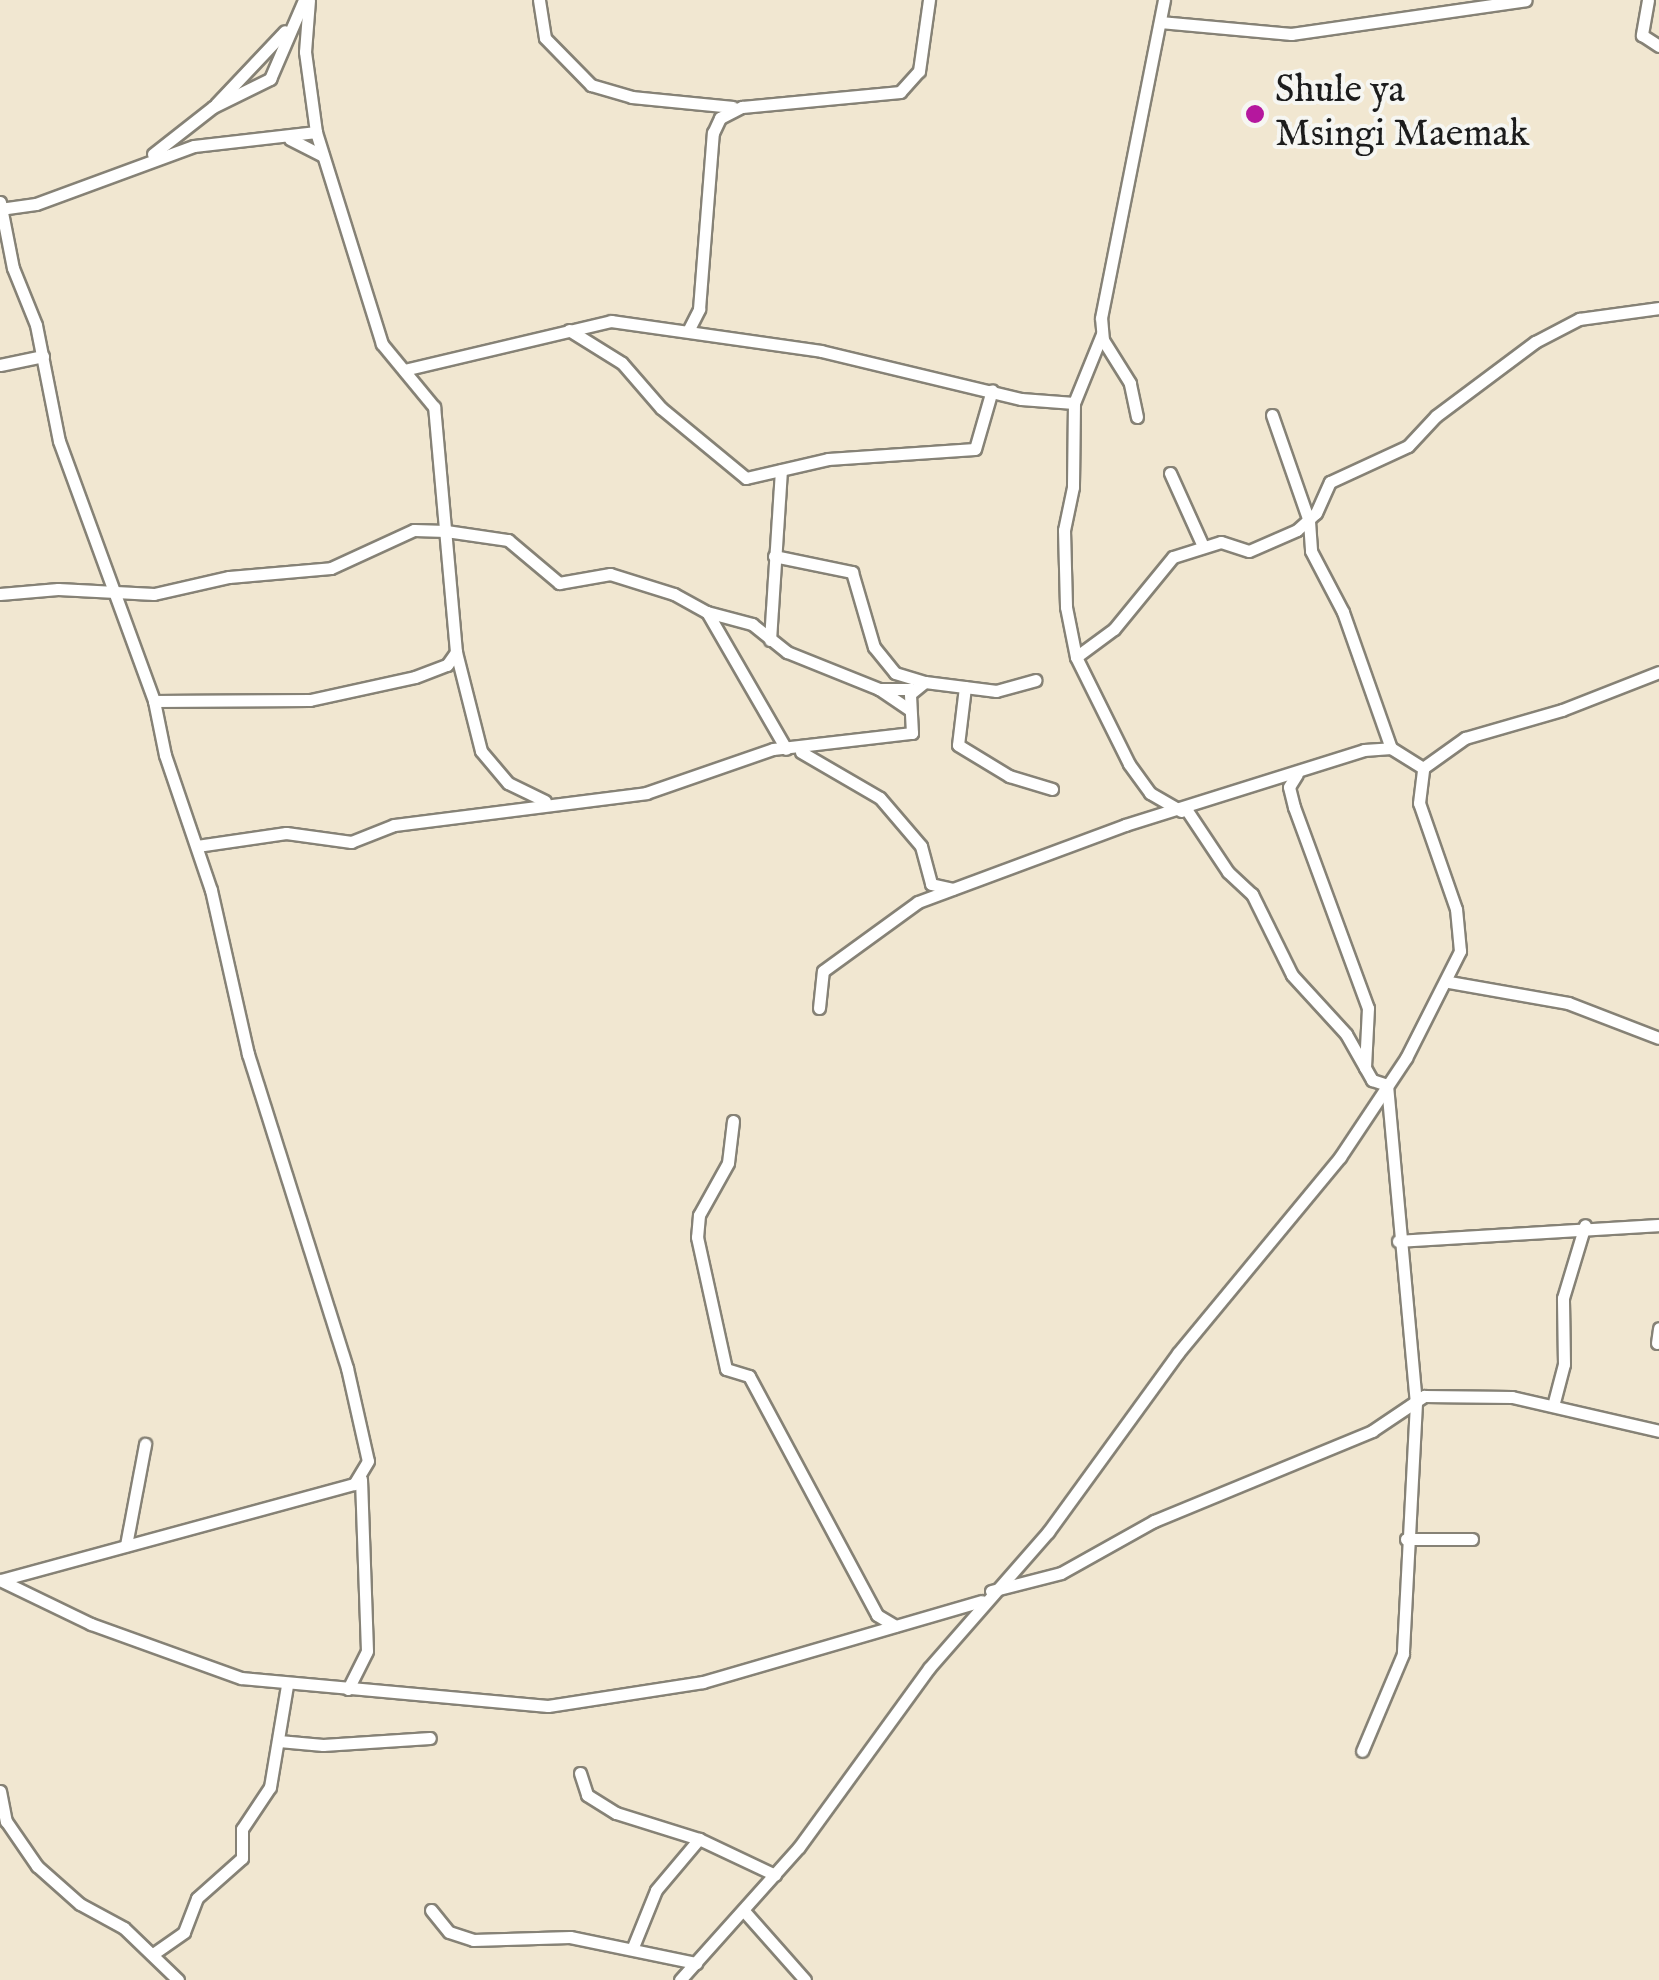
<!DOCTYPE html>
<html>
<head>
<meta charset="utf-8">
<style>
	body { margin:0 }
	#map { position:relative; width:1659px; height:1980px; overflow:hidden; background:#f1e7d1; font-family:"IM FELL English",serif }
	div>[style] { position:absolute }
	[style*='--x'] { left:calc(var(--x)*1px); top:calc(var(--y)*1px); width:calc(var(--w)*1px); rotate:calc(var(--a)*1deg) }
	.roads { filter:drop-shadow(2px 0 #868276) drop-shadow(-2px 0 #868276) drop-shadow(0 2px #868276) drop-shadow(0 -2px #868276) }
	.minor>* { height:11px; margin:-5.5px; padding:0 5.5px; transform-origin:5.5px; border-radius:5.5px; background:#fff }
	.dots>* { width:28px; height:28px; translate:-50% -50%; box-sizing:border-box; border:5px solid #f6f6f2; border-radius:50% }
	span { translate:-50% -50%; white-space:nowrap; text-align:center; line-height:1.15; -webkit-text-stroke:8px #f6f6f2; paint-order:stroke }
	.poi-label { font-size:38px; color:#1c1c1c }
	.left { translate:0 -50%; text-align:left }
</style>
</head>
<body>
<div id="map">
	<div class="roads">
		<div class="minor">
			<i style="--x:539;--y:0;--w:38;--a:81"></i>
			<i style="--x:545;--y:38;--w:66;--a:45.6"></i>
			<i style="--x:591;--y:85;--w:43;--a:16.3"></i>
			<i style="--x:632;--y:97;--w:101;--a:5.7"></i>
			<i style="--x:1648;--y:0;--w:36;--a:100"></i>
			<i style="--x:1642;--y:35;--w:20;--a:33"></i>
			<i style="--x:1160;--y:22;--w:132;--a:5.2"></i>
			<i style="--x:1291;--y:34;--w:237;--a:-8.2"></i>
			<i style="--x:216;--y:104;--w:100;--a:-46.6"></i>
			<i style="--x:290;--y:139;--w:37;--a:27"></i>
			<i style="--x:153;--y:154;--w:76;--a:-38.1"></i>
			<i style="--x:213;--y:107;--w:64;--a:-26.2"></i>
			<i style="--x:270;--y:79;--w:86;--a:-66.7"></i>
			<i style="--x:0;--y:202;--w:67;--a:78.9"></i>
			<i style="--x:13;--y:268;--w:61;--a:68"></i>
			<i style="--x:36;--y:325;--w:118;--a:78.8"></i>
			<i style="--x:59;--y:441;--w:277;--a:69.9"></i>
			<i style="--x:154;--y:701;--w:55;--a:78.5"></i>
			<i style="--x:165;--y:755;--w:143;--a:71.2"></i>
			<i style="--x:211;--y:890;--w:168;--a:77.3"></i>
			<i style="--x:248;--y:1054;--w:329;--a:72.5"></i>
			<i style="--x:347;--y:1368;--w:95;--a:77.3"></i>
			<i style="--x:368;--y:1461;--w:27;--a:121"></i>
			<i style="--x:354;--y:1484;--w:366;--a:164.8"></i>
			<i style="--x:0;--y:209;--w:36;--a:-8"></i>
			<i style="--x:36;--y:204;--w:168;--a:-20.2"></i>
			<i style="--x:194;--y:146;--w:123;--a:-6.5"></i>
			<i style="--x:569;--y:330;--w:62;--a:31.9"></i>
			<i style="--x:622;--y:363;--w:60;--a:49.1"></i>
			<i style="--x:661;--y:408;--w:110;--a:39.5"></i>
			<i style="--x:746;--y:478;--w:84;--a:-13"></i>
			<i style="--x:828;--y:459;--w:147;--a:-3.9"></i>
			<i style="--x:975;--y:449;--w:61;--a:-73.9"></i>
			<i style="--x:688;--y:331;--w:25;--a:-63"></i>
			<i style="--x:699;--y:309;--w:177;--a:-85.5"></i>
			<i style="--x:713;--y:133;--w:17;--a:-65"></i>
			<i style="--x:720;--y:118;--w:25;--a:-27"></i>
			<i style="--x:742;--y:107;--w:159;--a:-5.4"></i>
			<i style="--x:900;--y:92;--w:28;--a:-48"></i>
			<i style="--x:919;--y:71;--w:72;--a:-82"></i>
			<i style="--x:1102;--y:334;--w:74;--a:112.1"></i>
			<i style="--x:1074;--y:403;--w:84;--a:90.7"></i>
			<i style="--x:1073;--y:487;--w:44;--a:101.8"></i>
			<i style="--x:1064;--y:530;--w:77;--a:88.5"></i>
			<i style="--x:1066;--y:607;--w:51;--a:78.7"></i>
			<i style="--x:1076;--y:657;--w:119;--a:63.6"></i>
			<i style="--x:1129;--y:764;--w:36;--a:54"></i>
			<i style="--x:1150;--y:793;--w:36;--a:30"></i>
			<i style="--x:0;--y:365;--w:44;--a:-11.8"></i>
			<i style="--x:404;--y:370;--w:213;--a:-13.3"></i>
			<i style="--x:611;--y:321;--w:212;--a:8.1"></i>
			<i style="--x:821;--y:351;--w:206;--a:13.5"></i>
			<i style="--x:1021;--y:399;--w:53;--a:4.3"></i>
			<i style="--x:1272;--y:415;--w:112;--a:70.8"></i>
			<i style="--x:1309;--y:521;--w:30;--a:86"></i>
			<i style="--x:1311;--y:551;--w:69;--a:62.3"></i>
			<i style="--x:1343;--y:612;--w:144;--a:70.6"></i>
			<i style="--x:1137;--y:417;--w:35;--a:-102"></i>
			<i style="--x:1130;--y:383;--w:51;--a:-122.1"></i>
			<i style="--x:1103;--y:340;--w:22;--a:-95"></i>
			<i style="--x:1101;--y:318;--w:324;--a:-78.8"></i>
			<i style="--x:1170;--y:473;--w:80;--a:65.7"></i>
			<i style="--x:774;--y:556;--w:80;--a:11.6"></i>
			<i style="--x:852;--y:572;--w:78;--a:73.7"></i>
			<i style="--x:874;--y:647;--w:33;--a:51"></i>
			<i style="--x:895;--y:673;--w:31;--a:17"></i>
			<i style="--x:0;--y:594;--w:58;--a:-4.9"></i>
			<i style="--x:58;--y:589;--w:96;--a:3"></i>
			<i style="--x:154;--y:594;--w:77;--a:-12.8"></i>
			<i style="--x:229;--y:577;--w:102;--a:-5"></i>
			<i style="--x:331;--y:568;--w:91;--a:-24.6"></i>
			<i style="--x:414;--y:530;--w:32;--a:2"></i>
			<i style="--x:446;--y:531;--w:63;--a:8.3"></i>
			<i style="--x:508;--y:540;--w:67;--a:40.1"></i>
			<i style="--x:559;--y:583;--w:52;--a:-10"></i>
			<i style="--x:610;--y:574;--w:67;--a:17.4"></i>
			<i style="--x:674;--y:594;--w:38;--a:29"></i>
			<i style="--x:707;--y:612;--w:47;--a:14.9"></i>
			<i style="--x:752;--y:624;--w:45;--a:38.7"></i>
			<i style="--x:787;--y:652;--w:99;--a:21.9"></i>
			<i style="--x:879;--y:689;--w:36;--a:34"></i>
			<i style="--x:707;--y:612;--w:158;--a:60"></i>
			<i style="--x:770;--y:640;--w:170;--a:-86.3"></i>
			<i style="--x:456;--y:652;--w:102;--a:75.8"></i>
			<i style="--x:481;--y:751;--w:42;--a:49.8"></i>
			<i style="--x:508;--y:783;--w:41;--a:25.9"></i>
			<i style="--x:1076;--y:657;--w:47;--a:-36.4"></i>
			<i style="--x:1114;--y:629;--w:93;--a:-50.7"></i>
			<i style="--x:1173;--y:557;--w:50;--a:-17.4"></i>
			<i style="--x:1221;--y:542;--w:29;--a:18"></i>
			<i style="--x:1249;--y:551;--w:52;--a:-23.6"></i>
			<i style="--x:1297;--y:530;--w:25;--a:-42"></i>
			<i style="--x:1316;--y:513;--w:34;--a:-66"></i>
			<i style="--x:1330;--y:482;--w:86;--a:-24.8"></i>
			<i style="--x:1408;--y:446;--w:41;--a:-47"></i>
			<i style="--x:1436;--y:416;--w:124;--a:-36.8"></i>
			<i style="--x:1535;--y:342;--w:50;--a:-27.6"></i>
			<i style="--x:1579;--y:319;--w:81;--a:-7.8"></i>
			<i style="--x:965;--y:687;--w:58;--a:96.9"></i>
			<i style="--x:958;--y:745;--w:60;--a:31.3"></i>
			<i style="--x:1009;--y:776;--w:45;--a:16.8"></i>
			<i style="--x:879;--y:689;--w:33;--a:0"></i>
			<i style="--x:154;--y:701;--w:156;--a:-0.4"></i>
			<i style="--x:310;--y:700;--w:107;--a:-12.4"></i>
			<i style="--x:415;--y:677;--w:34;--a:-21"></i>
			<i style="--x:447;--y:665;--w:16;--a:-55"></i>
			<i style="--x:456;--y:652;--w:246;--a:-95.1"></i>
			<i style="--x:434;--y:407;--w:82;--a:-129.5"></i>
			<i style="--x:382;--y:344;--w:222;--a:-107.3"></i>
			<i style="--x:316;--y:132;--w:81;--a:-97.8"></i>
			<i style="--x:305;--y:52;--w:52;--a:-85.6"></i>
			<i style="--x:801;--y:752;--w:91;--a:30.2"></i>
			<i style="--x:880;--y:798;--w:63;--a:49.5"></i>
			<i style="--x:921;--y:846;--w:39;--a:75"></i>
			<i style="--x:931;--y:884;--w:22;--a:13"></i>
			<i style="--x:1297;--y:774;--w:15;--a:122"></i>
			<i style="--x:1289;--y:787;--w:21;--a:76"></i>
			<i style="--x:1294;--y:807;--w:214;--a:69.8"></i>
			<i style="--x:1368;--y:1008;--w:60;--a:92.9"></i>
			<i style="--x:1186;--y:809;--w:76;--a:56.3"></i>
			<i style="--x:1228;--y:872;--w:33;--a:43"></i>
			<i style="--x:1252;--y:894;--w:90;--a:63.7"></i>
			<i style="--x:1292;--y:975;--w:80;--a:47.5"></i>
			<i style="--x:1346;--y:1034;--w:53;--a:60.5"></i>
			<i style="--x:1372;--y:1080;--w:16;--a:18"></i>
			<i style="--x:1387;--y:1085;--w:319;--a:84.8"></i>
			<i style="--x:1416;--y:1403;--w:251;--a:93"></i>
			<i style="--x:1403;--y:1654;--w:105;--a:112.9"></i>
			<i style="--x:197;--y:846;--w:90;--a:-8.3"></i>
			<i style="--x:286;--y:833;--w:66;--a:7.9"></i>
			<i style="--x:351;--y:842;--w:46;--a:-21.6"></i>
			<i style="--x:394;--y:825;--w:254;--a:-7.2"></i>
			<i style="--x:646;--y:793;--w:134;--a:-19.1"></i>
			<i style="--x:773;--y:749;--w:140;--a:-6.6"></i>
			<i style="--x:912;--y:733;--w:39;--a:-93"></i>
			<i style="--x:910;--y:694;--w:19;--a:-39"></i>
			<i style="--x:925;--y:682;--w:72;--a:7.2"></i>
			<i style="--x:996;--y:691;--w:41;--a:-15.4"></i>
			<i style="--x:1449;--y:982;--w:121;--a:10"></i>
			<i style="--x:1568;--y:1003;--w:97;--a:21"></i>
			<i style="--x:819;--y:1008;--w:37;--a:-84"></i>
			<i style="--x:823;--y:971;--w:117;--a:-36"></i>
			<i style="--x:918;--y:902;--w:221;--a:-20.4"></i>
			<i style="--x:1125;--y:825;--w:250;--a:-17.4"></i>
			<i style="--x:1364;--y:750;--w:27;--a:-4"></i>
			<i style="--x:1391;--y:748;--w:38;--a:32"></i>
			<i style="--x:733;--y:1121;--w:42;--a:96.8"></i>
			<i style="--x:728;--y:1163;--w:60;--a:119.1"></i>
			<i style="--x:699;--y:1215;--w:22;--a:95"></i>
			<i style="--x:697;--y:1237;--w:135;--a:77.6"></i>
			<i style="--x:726;--y:1369;--w:24;--a:17"></i>
			<i style="--x:749;--y:1376;--w:271;--a:61.8"></i>
			<i style="--x:877;--y:1615;--w:21;--a:31"></i>
			<i style="--x:1398;--y:1241;--w:261;--a:-3.5"></i>
			<i style="--x:1657;--y:1343;--w:15;--a:-82"></i>
			<i style="--x:1553;--y:1406;--w:43;--a:-75.3"></i>
			<i style="--x:1564;--y:1364;--w:66;--a:-90.9"></i>
			<i style="--x:1563;--y:1298;--w:76;--a:-73.2"></i>
			<i style="--x:1406;--y:1539;--w:66;--a:0"></i>
			<i style="--x:126;--y:1545;--w:103;--a:-79.3"></i>
			<i style="--x:0;--y:1580;--w:101;--a:25.8"></i>
			<i style="--x:91;--y:1624;--w:159;--a:19.8"></i>
			<i style="--x:241;--y:1678;--w:308;--a:5.2"></i>
			<i style="--x:548;--y:1706;--w:157;--a:-8.8"></i>
			<i style="--x:703;--y:1682;--w:290;--a:-16.2"></i>
			<i style="--x:991;--y:1591;--w:72;--a:-14.4"></i>
			<i style="--x:1061;--y:1573;--w:107;--a:-29.2"></i>
			<i style="--x:1154;--y:1521;--w:236;--a:-22.4"></i>
			<i style="--x:1372;--y:1431;--w:63;--a:-33.9"></i>
			<i style="--x:1424;--y:1396;--w:88;--a:0.7"></i>
			<i style="--x:1512;--y:1397;--w:151;--a:13"></i>
			<i style="--x:348;--y:1689;--w:42;--a:-63.4"></i>
			<i style="--x:367;--y:1651;--w:172;--a:-92"></i>
			<i style="--x:279;--y:1741;--w:44;--a:5.2"></i>
			<i style="--x:323;--y:1745;--w:107;--a:-3.7"></i>
			<i style="--x:580;--y:1773;--w:23;--a:72"></i>
			<i style="--x:587;--y:1795;--w:34;--a:32"></i>
			<i style="--x:616;--y:1813;--w:87;--a:17.4"></i>
			<i style="--x:699;--y:1839;--w:84;--a:25.3"></i>
			<i style="--x:0;--y:1791;--w:31;--a:79"></i>
			<i style="--x:6;--y:1821;--w:55;--a:55.4"></i>
			<i style="--x:37;--y:1866;--w:57;--a:41.5"></i>
			<i style="--x:80;--y:1904;--w:50;--a:28.6"></i>
			<i style="--x:124;--y:1928;--w:75;--a:43.9"></i>
			<i style="--x:431;--y:1910;--w:28;--a:51"></i>
			<i style="--x:449;--y:1932;--w:25;--a:18"></i>
			<i style="--x:473;--y:1940;--w:97;--a:-1.8"></i>
			<i style="--x:570;--y:1937;--w:129;--a:11.7"></i>
			<i style="--x:744;--y:1911;--w:92;--a:48.5"></i>
			<i style="--x:633;--y:1947;--w:61;--a:-68"></i>
			<i style="--x:656;--y:1890;--w:67;--a:-49.9"></i>
			<i style="--x:153;--y:1954;--w:38;--a:-35"></i>
			<i style="--x:184;--y:1932;--w:36;--a:-69"></i>
			<i style="--x:197;--y:1898;--w:60;--a:-41.6"></i>
			<i style="--x:242;--y:1858;--w:29;--a:-90"></i>
			<i style="--x:242;--y:1829;--w:50;--a:-56.3"></i>
			<i style="--x:270;--y:1787;--w:103;--a:-80.5"></i>
			<i style="--x:680;--y:1980;--w:178;--a:-48.2"></i>
			<i style="--x:799;--y:1847;--w:221;--a:-54"></i>
			<i style="--x:929;--y:1668;--w:181;--a:-48.8"></i>
			<i style="--x:1048;--y:1532;--w:221;--a:-54"></i>
			<i style="--x:1178;--y:1353;--w:254;--a:-50.4"></i>
			<i style="--x:1340;--y:1157;--w:119;--a:-56.3"></i>
			<i style="--x:1406;--y:1058;--w:120;--a:-63.2"></i>
			<i style="--x:1460;--y:951;--w:42;--a:-95.4"></i>
			<i style="--x:1456;--y:909;--w:112;--a:-109.2"></i>
			<i style="--x:1419;--y:803;--w:35;--a:-83"></i>
			<i style="--x:1423;--y:768;--w:52;--a:-35.5"></i>
			<i style="--x:1465;--y:738;--w:101;--a:-16.1"></i>
			<i style="--x:1562;--y:710;--w:104;--a:-21.4"></i>
		</div>
	</div>
	<div class="dots">
		<i style="left:1255px;top:114px;background:#b5179e"></i>
	</div>
	<div class="poi-label">
		<span class="left" style="left:1275px;top:114px">Shule ya<br>Msingi Maemak</span>
	</div>
</div>
</body>
</html>
